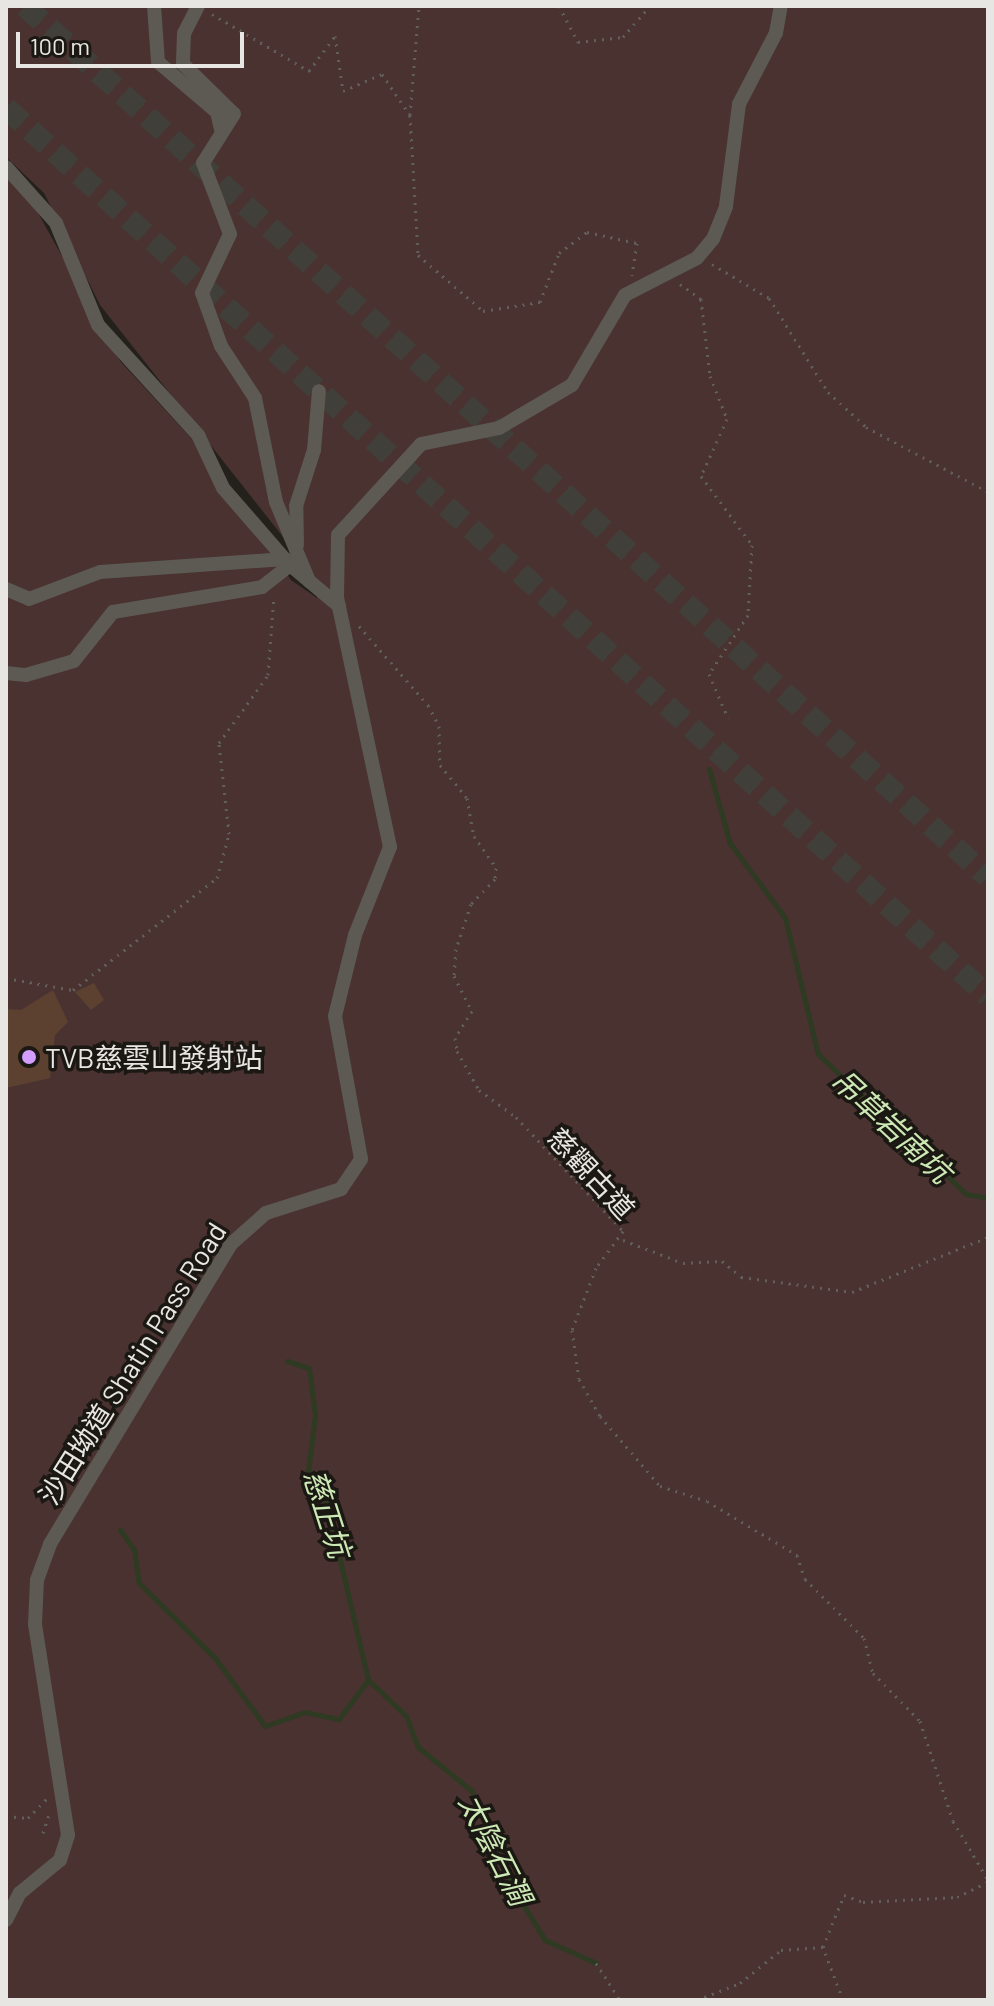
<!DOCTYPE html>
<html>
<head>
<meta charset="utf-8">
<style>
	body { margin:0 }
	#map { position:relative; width:994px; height:2006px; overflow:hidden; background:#24211c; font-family:Barlow,"Noto Sans TC",sans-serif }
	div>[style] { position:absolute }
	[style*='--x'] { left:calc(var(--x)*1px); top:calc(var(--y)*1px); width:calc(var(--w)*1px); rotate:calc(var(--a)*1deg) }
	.green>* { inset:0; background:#493230 }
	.stream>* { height:5px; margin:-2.5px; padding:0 2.5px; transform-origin:2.5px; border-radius:2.5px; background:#2e3a22 }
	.building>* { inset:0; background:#5c4131 }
	.highway-tunnel>* { height:22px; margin-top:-11px; transform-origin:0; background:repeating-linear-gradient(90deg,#413f3a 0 22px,transparent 0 33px) }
	.path>* { height:3px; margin-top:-1.5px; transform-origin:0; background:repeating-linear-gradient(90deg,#625f5a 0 2px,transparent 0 8px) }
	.minor>* { height:14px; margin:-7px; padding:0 7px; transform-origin:7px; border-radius:7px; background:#5d5953 }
	.dots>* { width:22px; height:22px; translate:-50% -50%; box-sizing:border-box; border:4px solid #1b1813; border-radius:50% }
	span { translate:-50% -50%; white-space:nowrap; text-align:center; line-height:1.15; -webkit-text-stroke:7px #1b1813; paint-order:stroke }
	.poi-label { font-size:28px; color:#e8e6e2 }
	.left { translate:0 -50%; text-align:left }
	.street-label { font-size:28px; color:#e8e6e2 }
	.water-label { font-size:30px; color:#cce8b4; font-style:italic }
	.frame { position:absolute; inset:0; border:8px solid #e8e6e2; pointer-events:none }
	.scale { position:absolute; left:16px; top:32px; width:228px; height:36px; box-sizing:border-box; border:4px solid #e8e6e2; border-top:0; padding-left:10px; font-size:24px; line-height:28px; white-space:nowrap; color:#e8e6e2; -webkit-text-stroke:6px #1b1813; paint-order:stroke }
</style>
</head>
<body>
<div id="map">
	<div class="green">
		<i style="clip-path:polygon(6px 6px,988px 6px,988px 2000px,6px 2000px,6px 176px,32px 202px,120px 361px,191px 438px,291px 580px,317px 598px,317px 580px,100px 305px,44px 193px,6px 157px)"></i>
	</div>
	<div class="stream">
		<i style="--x:709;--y:769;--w:77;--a:74.2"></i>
		<i style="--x:730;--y:843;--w:93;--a:53.7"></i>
		<i style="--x:785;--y:918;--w:140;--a:76.4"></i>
		<i style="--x:818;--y:1054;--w:204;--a:43.4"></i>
		<i style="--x:966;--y:1194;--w:22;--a:10"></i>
		<i style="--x:287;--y:1361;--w:23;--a:18"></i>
		<i style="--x:309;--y:1368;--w:47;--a:82.7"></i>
		<i style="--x:315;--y:1415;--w:56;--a:97.1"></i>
		<i style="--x:308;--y:1471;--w:26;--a:53"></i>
		<i style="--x:324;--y:1492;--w:193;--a:76.8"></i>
		<i style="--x:120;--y:1530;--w:24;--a:54"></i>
		<i style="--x:134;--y:1549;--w:34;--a:82"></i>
		<i style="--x:139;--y:1583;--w:107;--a:44.6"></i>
		<i style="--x:215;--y:1658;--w:84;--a:53.7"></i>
		<i style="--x:265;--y:1726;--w:42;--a:-19.3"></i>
		<i style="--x:305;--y:1712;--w:35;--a:12"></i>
		<i style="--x:339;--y:1719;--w:49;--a:-53.4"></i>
		<i style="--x:368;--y:1680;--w:12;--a:42"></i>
		<i style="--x:377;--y:1688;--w:40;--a:44"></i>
		<i style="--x:406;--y:1716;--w:33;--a:69"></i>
		<i style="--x:418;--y:1747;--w:70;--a:39.2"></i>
		<i style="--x:472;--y:1791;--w:108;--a:67"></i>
		<i style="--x:514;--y:1890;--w:59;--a:58.2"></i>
		<i style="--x:545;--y:1940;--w:56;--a:24.3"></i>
	</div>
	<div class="building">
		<i style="clip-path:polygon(94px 983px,104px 1000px,91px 1010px,75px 992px)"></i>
		<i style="clip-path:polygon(53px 990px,68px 1022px,55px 1035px,50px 1078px,6px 1088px,6px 1009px,21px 1010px)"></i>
	</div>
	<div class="highway-tunnel">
		<i style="--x:25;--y:6;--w:1298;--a:42.13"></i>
		<i style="--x:6;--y:108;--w:1324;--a:42.12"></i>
	</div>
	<div class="path">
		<i style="--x:559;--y:6;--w:41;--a:62.2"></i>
		<i style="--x:578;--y:42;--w:45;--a:-6.3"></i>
		<i style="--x:623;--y:37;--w:41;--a:-48.9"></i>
		<i style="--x:212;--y:14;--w:113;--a:30.4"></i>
		<i style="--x:309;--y:71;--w:44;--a:-53.4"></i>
		<i style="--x:335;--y:36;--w:56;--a:81.7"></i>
		<i style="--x:343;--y:91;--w:43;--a:-23.6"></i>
		<i style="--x:382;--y:74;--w:50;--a:55.7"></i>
		<i style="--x:410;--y:115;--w:140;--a:86.7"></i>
		<i style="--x:418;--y:255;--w:86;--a:40.7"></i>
		<i style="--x:483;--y:311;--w:58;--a:-9"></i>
		<i style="--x:540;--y:302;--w:53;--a:-68.8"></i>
		<i style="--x:559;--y:253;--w:35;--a:-37"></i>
		<i style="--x:587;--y:232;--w:51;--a:12.4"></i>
		<i style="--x:637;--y:243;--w:33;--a:99"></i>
		<i style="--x:410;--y:115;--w:109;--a:-85.3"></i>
		<i style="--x:712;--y:264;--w:66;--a:30.8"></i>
		<i style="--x:769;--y:298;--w:111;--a:57.9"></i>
		<i style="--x:828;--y:392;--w:52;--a:42.6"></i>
		<i style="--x:866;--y:427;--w:138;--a:28"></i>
		<i style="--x:680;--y:284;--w:26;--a:36"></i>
		<i style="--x:701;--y:299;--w:78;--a:83.3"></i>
		<i style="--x:710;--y:376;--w:46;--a:68.4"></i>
		<i style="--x:727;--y:419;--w:63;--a:114.5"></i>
		<i style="--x:701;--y:476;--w:86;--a:53.5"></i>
		<i style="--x:752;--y:545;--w:70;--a:93.3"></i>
		<i style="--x:748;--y:615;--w:71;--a:123.5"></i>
		<i style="--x:709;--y:674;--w:48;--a:66.6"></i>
		<i style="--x:359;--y:626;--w:105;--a:48.9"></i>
		<i style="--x:428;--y:705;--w:24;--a:62"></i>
		<i style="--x:439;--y:726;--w:39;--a:89"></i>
		<i style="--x:440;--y:765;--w:43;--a:50.7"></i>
		<i style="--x:467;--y:798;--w:39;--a:80"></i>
		<i style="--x:474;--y:836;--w:39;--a:55"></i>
		<i style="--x:496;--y:868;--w:11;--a:95"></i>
		<i style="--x:495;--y:879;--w:35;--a:134"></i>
		<i style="--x:471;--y:904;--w:47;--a:108.4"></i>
		<i style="--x:456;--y:949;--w:27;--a:94"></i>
		<i style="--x:454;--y:976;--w:39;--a:63"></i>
		<i style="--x:472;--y:1011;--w:32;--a:122"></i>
		<i style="--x:455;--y:1038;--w:13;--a:81"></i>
		<i style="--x:457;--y:1051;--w:45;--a:60.6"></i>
		<i style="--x:479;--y:1090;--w:46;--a:36.1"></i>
		<i style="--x:516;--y:1117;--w:156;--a:46.8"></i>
		<i style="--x:623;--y:1231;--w:46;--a:126.1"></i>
		<i style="--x:596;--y:1268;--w:66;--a:111.2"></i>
		<i style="--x:572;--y:1330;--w:49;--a:81.9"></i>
		<i style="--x:579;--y:1379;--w:43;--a:60.4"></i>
		<i style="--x:600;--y:1416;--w:92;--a:49.4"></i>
		<i style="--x:660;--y:1486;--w:49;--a:17.7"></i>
		<i style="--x:707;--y:1501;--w:105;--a:31"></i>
		<i style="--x:797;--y:1555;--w:25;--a:72"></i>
		<i style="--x:805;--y:1579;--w:83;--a:45"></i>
		<i style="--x:864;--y:1638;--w:36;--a:76"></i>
		<i style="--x:873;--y:1673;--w:67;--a:45.6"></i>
		<i style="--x:920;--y:1721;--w:105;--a:71.7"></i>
		<i style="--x:953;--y:1821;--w:69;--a:59.3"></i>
		<i style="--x:6;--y:978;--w:68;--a:10.2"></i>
		<i style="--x:73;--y:990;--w:182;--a:-37.9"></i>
		<i style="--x:217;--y:878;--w:46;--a:-74.7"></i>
		<i style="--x:229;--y:834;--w:92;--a:-96.3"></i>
		<i style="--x:219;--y:743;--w:84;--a:-54.2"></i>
		<i style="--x:268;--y:675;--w:79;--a:-85.7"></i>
		<i style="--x:623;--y:1240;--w:64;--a:21"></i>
		<i style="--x:683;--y:1263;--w:39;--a:-3"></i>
		<i style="--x:722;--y:1261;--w:25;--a:40"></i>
		<i style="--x:741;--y:1277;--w:112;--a:7.7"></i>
		<i style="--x:852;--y:1292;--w:147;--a:-22"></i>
		<i style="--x:6;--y:1816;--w:22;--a:5"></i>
		<i style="--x:28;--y:1818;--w:28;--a:-46"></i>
		<i style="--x:43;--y:1833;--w:20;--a:-72"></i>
		<i style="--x:596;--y:1963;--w:44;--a:57"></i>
		<i style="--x:697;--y:2000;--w:46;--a:-21.6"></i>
		<i style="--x:740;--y:1983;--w:53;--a:-38.8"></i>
		<i style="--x:781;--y:1950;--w:42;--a:-4.1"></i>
		<i style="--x:843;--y:2000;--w:57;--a:-110.7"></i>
		<i style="--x:823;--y:1947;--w:56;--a:-68"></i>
		<i style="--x:844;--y:1895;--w:20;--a:20"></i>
		<i style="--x:863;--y:1902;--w:94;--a:-3"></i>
		<i style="--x:957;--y:1897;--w:34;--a:-26"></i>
	</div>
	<div class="minor">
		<i style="--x:154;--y:6;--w:56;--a:85.9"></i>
		<i style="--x:158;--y:62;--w:77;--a:40.3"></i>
		<i style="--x:217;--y:112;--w:18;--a:77"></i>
		<i style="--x:198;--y:6;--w:30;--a:117"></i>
		<i style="--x:184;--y:33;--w:31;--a:92"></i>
		<i style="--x:183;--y:64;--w:71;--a:44.4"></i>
		<i style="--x:234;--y:114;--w:58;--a:122.3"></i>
		<i style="--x:203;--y:163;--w:76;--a:69.2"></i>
		<i style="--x:230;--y:234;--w:65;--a:115.4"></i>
		<i style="--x:202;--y:293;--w:56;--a:70.3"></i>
		<i style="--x:221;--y:346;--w:62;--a:56.8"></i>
		<i style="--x:255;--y:398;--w:106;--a:78.6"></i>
		<i style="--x:276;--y:502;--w:86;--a:67.3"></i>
		<i style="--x:6;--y:167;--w:75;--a:48.2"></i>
		<i style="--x:56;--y:223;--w:110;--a:67.6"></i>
		<i style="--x:98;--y:325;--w:149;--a:47.7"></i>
		<i style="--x:198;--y:435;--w:59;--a:64.7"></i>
		<i style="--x:223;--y:488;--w:102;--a:49"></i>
		<i style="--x:290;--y:565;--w:64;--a:39.9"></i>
		<i style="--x:297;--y:545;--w:39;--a:-91"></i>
		<i style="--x:296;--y:506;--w:59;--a:-72.2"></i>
		<i style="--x:314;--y:450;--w:59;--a:-85.2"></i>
		<i style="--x:6;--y:589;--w:25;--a:23"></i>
		<i style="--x:29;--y:599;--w:76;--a:-20.8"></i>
		<i style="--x:100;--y:572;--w:186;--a:-4"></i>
		<i style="--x:6;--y:673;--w:20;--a:6"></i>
		<i style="--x:26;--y:675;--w:50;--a:-16.3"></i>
		<i style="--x:74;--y:661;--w:63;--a:-51.5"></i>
		<i style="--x:113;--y:612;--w:151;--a:-9.5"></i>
		<i style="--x:262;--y:587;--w:36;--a:-38"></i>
		<i style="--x:6;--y:1920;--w:30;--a:-63"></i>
		<i style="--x:20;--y:1893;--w:52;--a:-39.5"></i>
		<i style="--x:60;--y:1860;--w:26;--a:-72"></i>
		<i style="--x:68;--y:1835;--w:214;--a:-98.9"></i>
		<i style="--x:35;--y:1624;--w:44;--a:-87.4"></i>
		<i style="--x:37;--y:1580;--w:38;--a:-70"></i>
		<i style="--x:50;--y:1544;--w:350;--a:-58.9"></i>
		<i style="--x:231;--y:1244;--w:47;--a:-41.5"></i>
		<i style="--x:266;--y:1213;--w:79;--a:-17.7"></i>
		<i style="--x:341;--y:1189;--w:36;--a:-56"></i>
		<i style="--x:361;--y:1159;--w:145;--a:-100.3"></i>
		<i style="--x:335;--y:1016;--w:83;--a:-76.1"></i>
		<i style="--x:355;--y:935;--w:95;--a:-68.3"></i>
		<i style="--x:390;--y:847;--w:255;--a:-102"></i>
		<i style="--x:337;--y:598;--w:63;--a:-89.1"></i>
		<i style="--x:338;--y:535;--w:123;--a:-47.6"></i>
		<i style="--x:421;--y:444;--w:80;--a:-11.6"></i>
		<i style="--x:499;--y:428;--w:85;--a:-30.5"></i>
		<i style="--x:572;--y:385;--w:104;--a:-59.5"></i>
		<i style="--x:625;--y:295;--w:81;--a:-27.2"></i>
		<i style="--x:697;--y:258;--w:25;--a:-50"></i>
		<i style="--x:713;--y:239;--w:35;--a:-68"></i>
		<i style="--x:726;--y:206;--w:103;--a:-82.7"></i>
		<i style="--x:739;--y:104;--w:80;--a:-62.5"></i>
		<i style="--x:776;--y:33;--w:27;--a:-80"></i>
	</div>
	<div class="dots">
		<i style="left:29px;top:1057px;background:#d29dfd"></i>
	</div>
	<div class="poi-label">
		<span class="left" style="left:45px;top:1057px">TVB慈雲山發射站</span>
	</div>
	<div class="street-label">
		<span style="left:592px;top:1173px;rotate:47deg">慈觀古道</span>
		<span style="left:132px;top:1363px;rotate:-58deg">沙田坳道 Shatin Pass Road</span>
	</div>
	<div class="water-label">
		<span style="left:892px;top:1125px;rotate:43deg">吊草岩南坑</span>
		<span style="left:328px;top:1513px;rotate:72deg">慈正坑</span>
		<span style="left:496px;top:1849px;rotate:63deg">太陰石澗</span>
	</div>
	<div class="frame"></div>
	<div class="scale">100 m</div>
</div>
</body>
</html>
